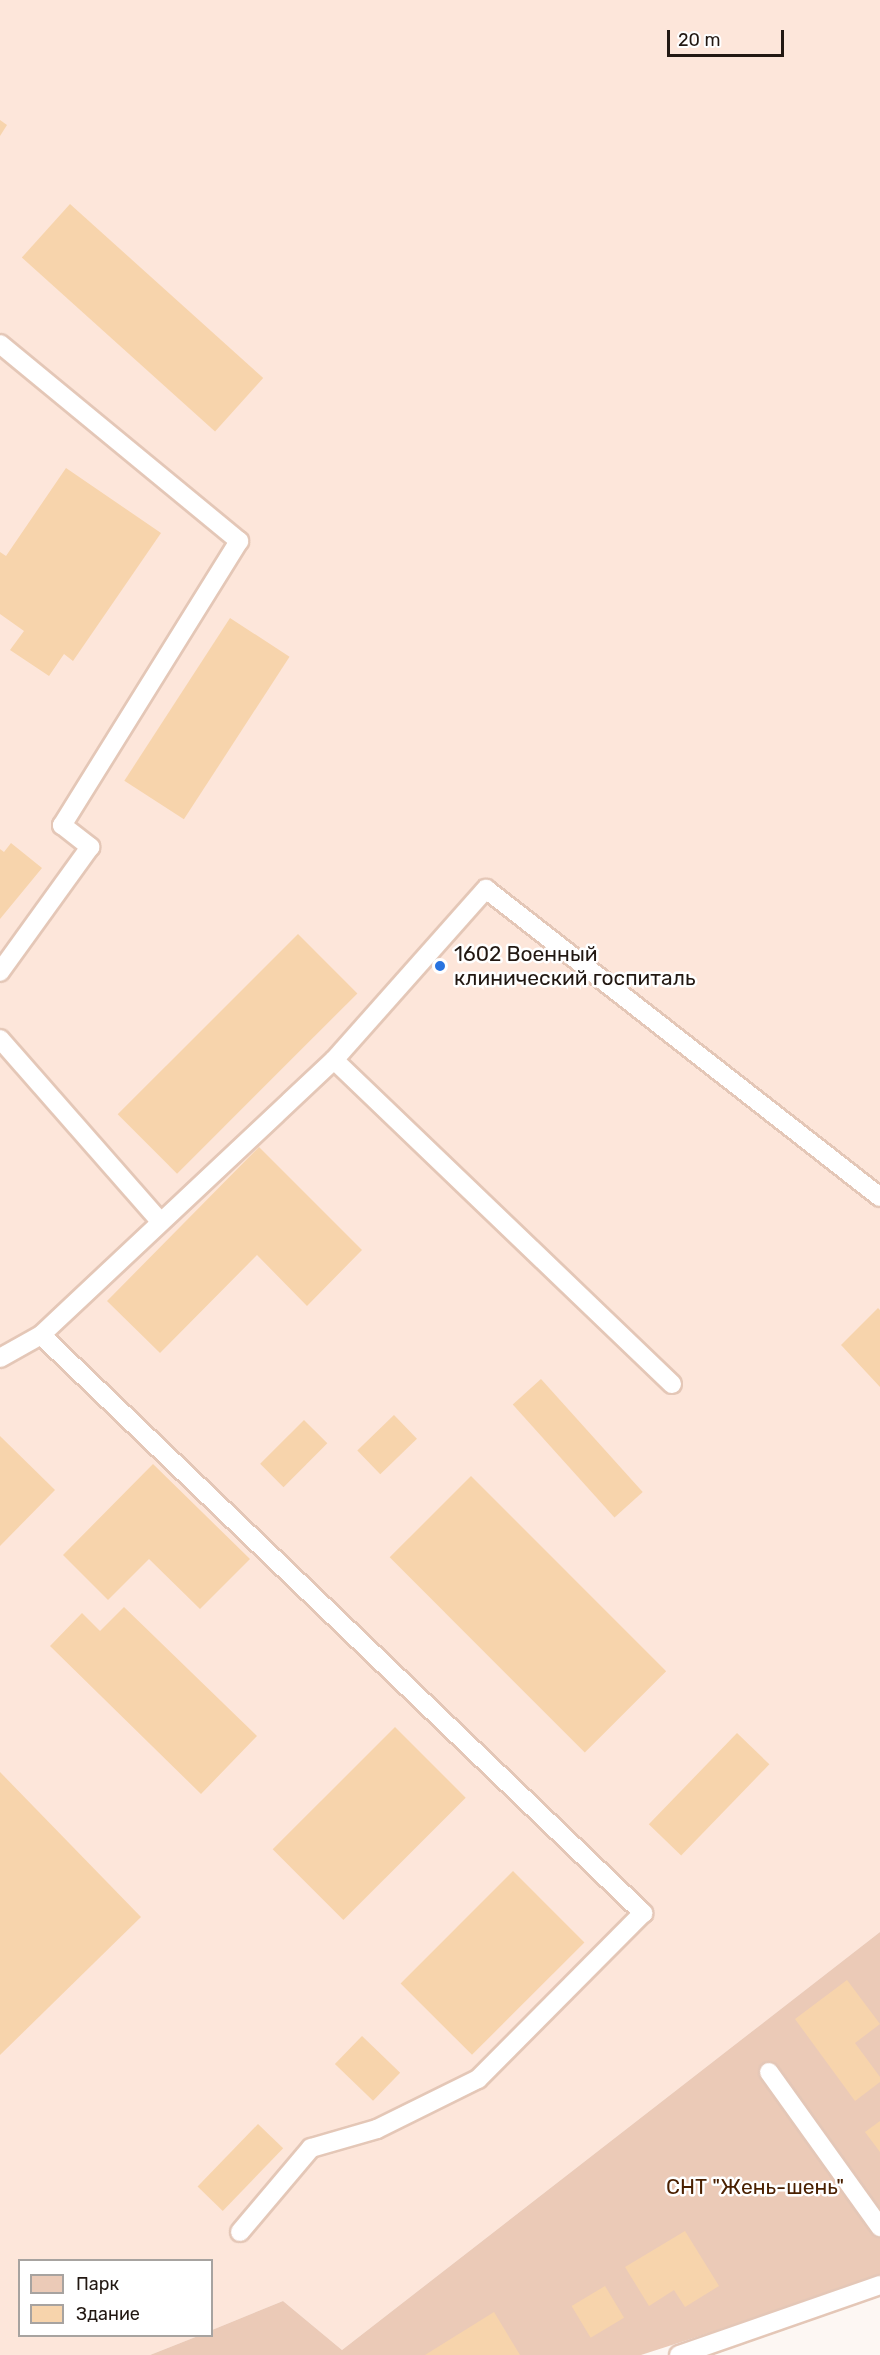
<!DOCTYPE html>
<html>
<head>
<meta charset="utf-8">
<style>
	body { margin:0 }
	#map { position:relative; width:880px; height:2355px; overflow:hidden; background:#fdf7f3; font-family:Rubik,sans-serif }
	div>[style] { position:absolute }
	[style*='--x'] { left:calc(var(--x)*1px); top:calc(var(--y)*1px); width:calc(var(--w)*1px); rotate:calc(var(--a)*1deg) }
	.built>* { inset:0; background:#fde6da }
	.green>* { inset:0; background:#ebcab7 }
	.building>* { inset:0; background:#f7d4ac; transform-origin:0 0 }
	.roads { filter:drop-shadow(2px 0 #e4c7b7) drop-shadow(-2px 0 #e4c7b7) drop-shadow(0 2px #e4c7b7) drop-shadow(0 -2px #e4c7b7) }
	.service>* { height:18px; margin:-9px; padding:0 9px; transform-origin:9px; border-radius:9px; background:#fff }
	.dots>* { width:16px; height:16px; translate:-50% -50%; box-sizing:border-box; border:3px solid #fff; border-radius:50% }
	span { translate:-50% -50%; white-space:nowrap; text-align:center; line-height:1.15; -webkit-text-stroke:5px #fff; paint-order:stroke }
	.poi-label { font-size:21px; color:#221812 }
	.left { translate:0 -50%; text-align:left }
	.park-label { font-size:21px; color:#4a2000 }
	.legend { position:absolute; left:18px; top:2259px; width:195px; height:78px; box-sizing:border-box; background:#fff; border:2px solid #a7a3a0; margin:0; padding:8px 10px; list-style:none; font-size:18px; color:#221812 }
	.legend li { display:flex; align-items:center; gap:12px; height:30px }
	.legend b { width:30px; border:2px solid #a7a3a0 }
	.scale { position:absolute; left:667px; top:30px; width:117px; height:27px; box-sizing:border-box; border:3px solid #221812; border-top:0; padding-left:8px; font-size:18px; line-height:21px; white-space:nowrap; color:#221812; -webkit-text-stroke:4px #fff; paint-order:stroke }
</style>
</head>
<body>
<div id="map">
	<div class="built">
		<i style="clip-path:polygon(0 0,880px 0,880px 1932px,342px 2350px,283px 2301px,212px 2330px,212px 2260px,20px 2260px,20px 2336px,198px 2336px,150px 2355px,0 2355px)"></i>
	</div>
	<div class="green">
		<i style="clip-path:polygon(880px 1932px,880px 2278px,641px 2355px,150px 2355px,198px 2336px,212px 2336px,212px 2330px,283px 2301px,342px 2350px)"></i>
	</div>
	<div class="building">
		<i style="clip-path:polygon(0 120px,7px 125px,0 136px)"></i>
		<i style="left:70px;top:204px;width:260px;height:72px;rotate:42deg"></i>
		<i style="clip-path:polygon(66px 468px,161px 533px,73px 661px,64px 654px,49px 676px,10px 650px,24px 631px,0 614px,0 552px,6px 556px)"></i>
		<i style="left:230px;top:618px;width:71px;height:194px;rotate:33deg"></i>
		<i style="clip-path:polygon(11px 843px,42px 868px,0 919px,0 849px,4px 852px)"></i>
		<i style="left:298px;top:934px;width:84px;height:255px;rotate:45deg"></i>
		<i style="clip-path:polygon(259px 1147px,362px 1250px,307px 1306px,257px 1255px,160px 1353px,107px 1301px)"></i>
		<i style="clip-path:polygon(878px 1308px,880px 1310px,880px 1387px,841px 1345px)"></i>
		<i style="left:541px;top:1379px;width:152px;height:38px;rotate:48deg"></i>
		<i style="left:394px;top:1415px;width:33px;height:51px;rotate:46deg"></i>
		<i style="left:304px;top:1420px;width:33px;height:62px;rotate:45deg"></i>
		<i style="clip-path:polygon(0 1436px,55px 1490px,0 1546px)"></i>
		<i style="clip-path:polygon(153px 1464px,250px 1559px,200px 1609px,149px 1559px,108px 1600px,63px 1555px)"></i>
		<i style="left:471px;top:1476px;width:276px;height:115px;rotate:45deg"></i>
		<i style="clip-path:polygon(124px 1607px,257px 1736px,201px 1794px,50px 1646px,82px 1613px,100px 1631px)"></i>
		<i style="left:395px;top:1727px;width:100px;height:173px;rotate:45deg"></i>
		<i style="left:737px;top:1733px;width:45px;height:127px;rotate:44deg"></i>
		<i style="clip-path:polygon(0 1772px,141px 1917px,0 2055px)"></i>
		<i style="left:513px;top:1871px;width:101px;height:159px;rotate:45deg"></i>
		<i style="clip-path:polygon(847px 1980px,880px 2024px,855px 2043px,880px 2077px,880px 2082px,855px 2101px,795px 2019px)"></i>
		<i style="left:362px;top:2036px;width:53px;height:39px;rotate:44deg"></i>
		<i style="clip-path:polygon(880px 2121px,880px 2152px,865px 2132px)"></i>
		<i style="left:258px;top:2124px;width:35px;height:87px;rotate:44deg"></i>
		<i style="clip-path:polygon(685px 2231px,719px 2286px,685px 2307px,674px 2290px,649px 2306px,625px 2267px)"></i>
		<i style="left:605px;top:2286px;width:37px;height:39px;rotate:59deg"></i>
		<i style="clip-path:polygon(494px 2312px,520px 2355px,425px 2355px)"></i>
	</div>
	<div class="roads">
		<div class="service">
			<i style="--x:0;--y:344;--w:310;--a:39.5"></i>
			<i style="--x:239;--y:541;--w:335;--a:121.9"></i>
			<i style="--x:62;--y:825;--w:36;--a:38"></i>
			<i style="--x:90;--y:847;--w:154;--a:125.8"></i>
			<i style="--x:0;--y:1039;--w:241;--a:48.7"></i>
			<i style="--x:41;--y:1335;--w:835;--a:43.83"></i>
			<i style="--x:643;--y:1913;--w:234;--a:134.8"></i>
			<i style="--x:478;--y:2079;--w:113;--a:153.7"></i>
			<i style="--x:377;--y:2129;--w:69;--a:163.9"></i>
			<i style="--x:311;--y:2148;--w:110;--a:130.2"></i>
			<i style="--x:0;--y:1358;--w:47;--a:-29.3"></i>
			<i style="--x:41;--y:1335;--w:402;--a:-43.2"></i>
			<i style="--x:672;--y:1384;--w:468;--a:-136.2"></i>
			<i style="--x:334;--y:1060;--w:229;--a:-48.4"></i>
			<i style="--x:486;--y:889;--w:500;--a:38.02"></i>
			<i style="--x:769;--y:2072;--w:191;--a:54.4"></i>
			<i style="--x:679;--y:2355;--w:213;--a:-19.2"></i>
		</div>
	</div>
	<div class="dots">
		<i style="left:440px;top:966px;background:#2973df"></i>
	</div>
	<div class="poi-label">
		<span class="left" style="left:454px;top:966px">1602 Военный<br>клинический госпиталь</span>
	</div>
	<div class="park-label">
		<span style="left:755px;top:2187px">СНТ "Жень-шень"</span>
	</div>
	<ul class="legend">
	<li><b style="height:16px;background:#ebcab7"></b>Парк</li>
	<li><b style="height:16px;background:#f7d4ac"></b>Здание</li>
	</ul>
	<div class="scale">20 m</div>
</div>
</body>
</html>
